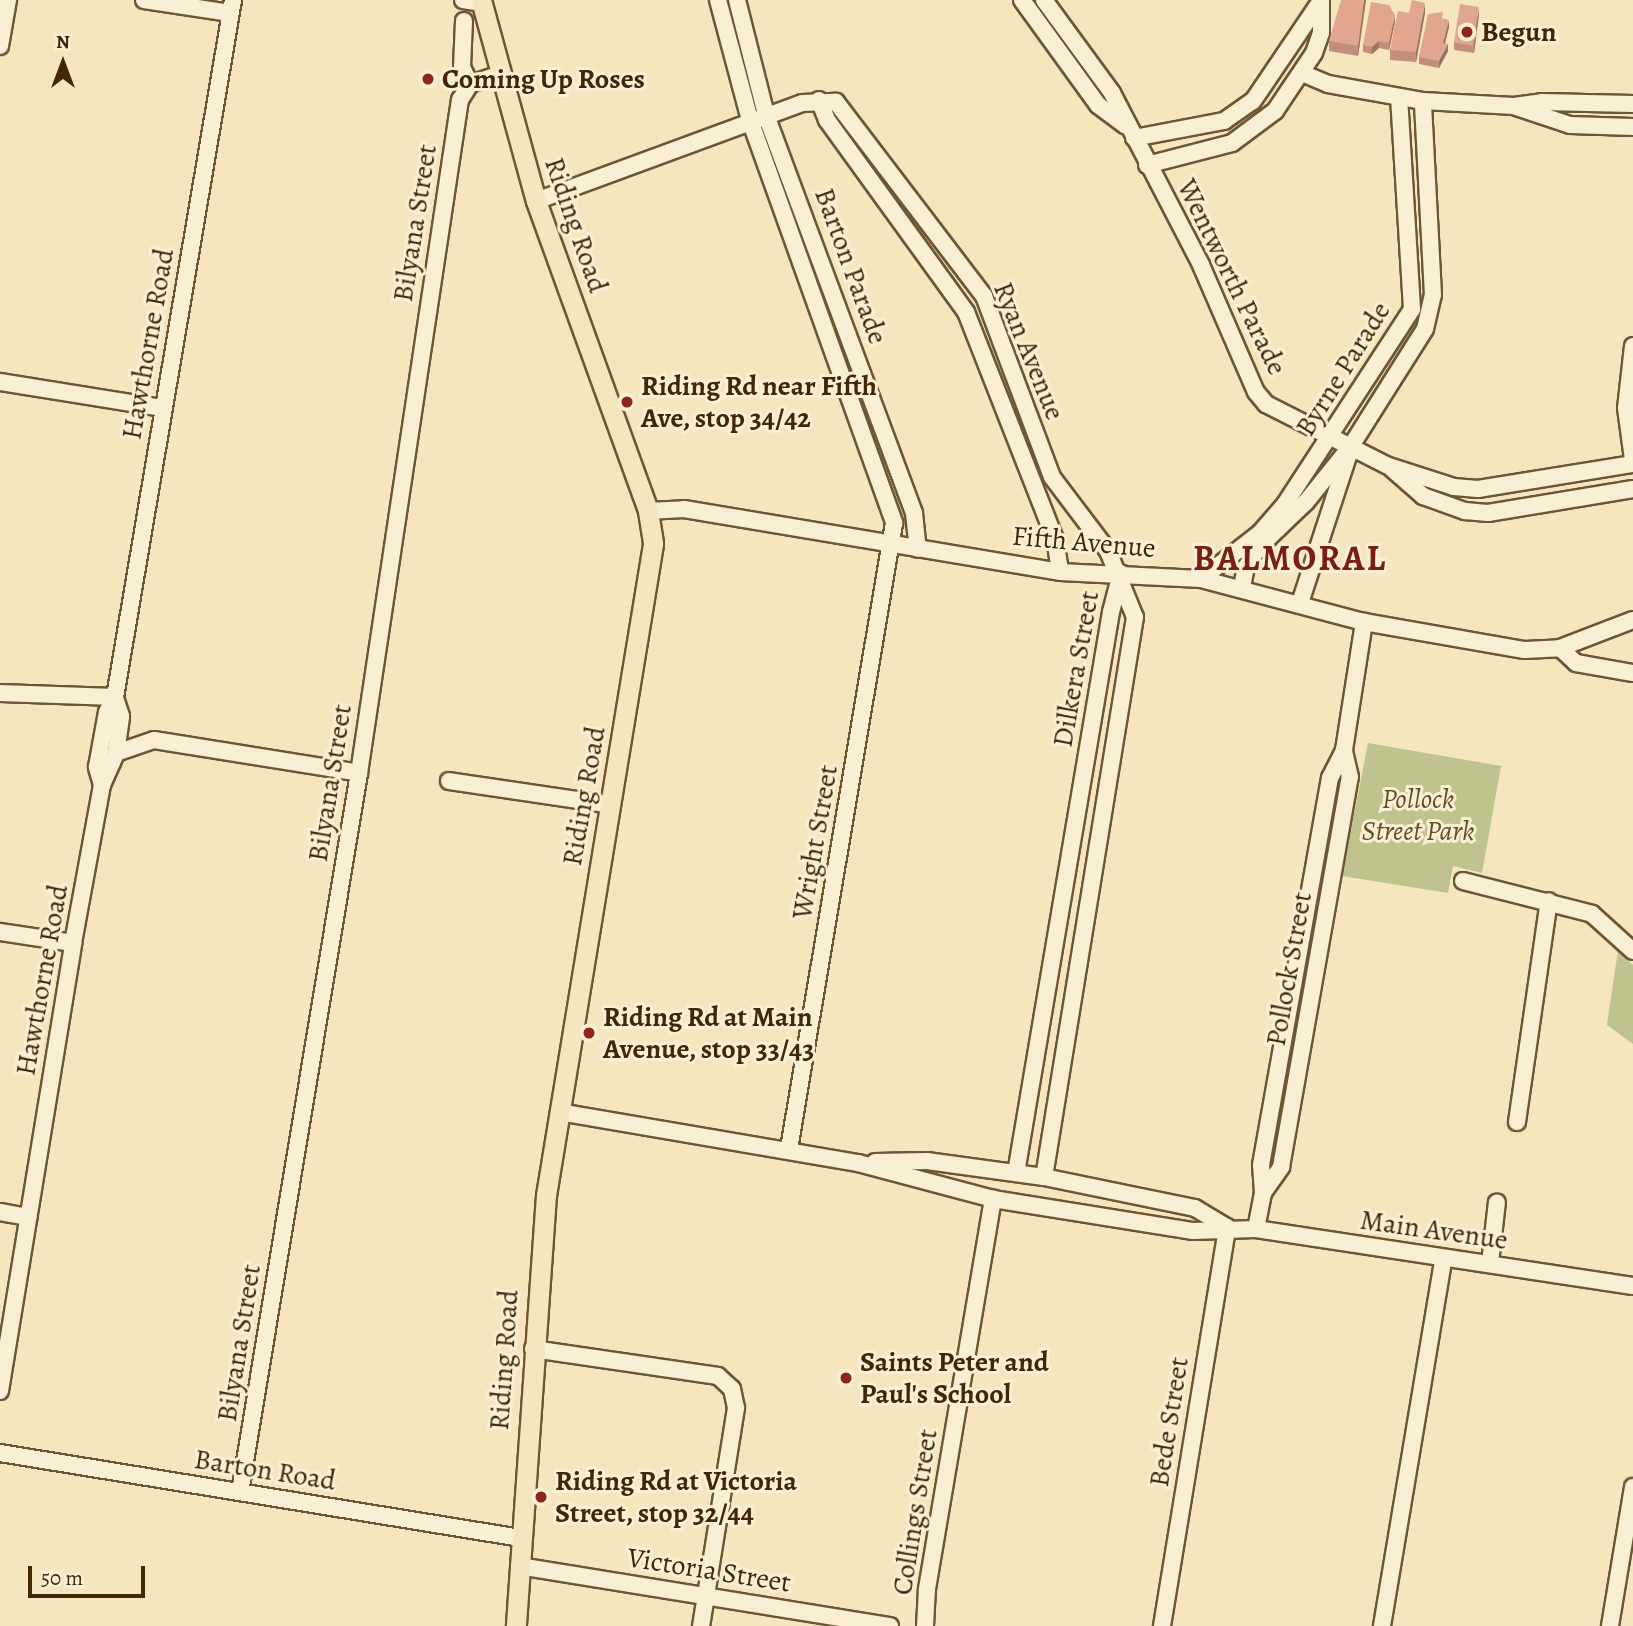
<!DOCTYPE html>
<html>
<head>
<meta charset="utf-8">
<style>
	body { margin:0 }
	#map { position:relative; width:1633px; height:1626px; overflow:hidden; background:#f5e6bd; font-family:Alegreya,serif }
	div>[style] { position:absolute }
	[style*='--x'] { left:calc(var(--x)*1px); top:calc(var(--y)*1px); width:calc(var(--w)*1px); rotate:calc(var(--a)*1deg) }
	.green>* { inset:0; background:#bfc48f }
	.roads { filter:drop-shadow(2px 0 #6e5634) drop-shadow(-2px 0 #6e5634) drop-shadow(0 2px #6e5634) drop-shadow(0 -2px #6e5634) }
	.minor>* { height:16px; margin:-8px; padding:0 8px; transform-origin:8px; border-radius:8px; background:#f8efd4 }
	.major>* { height:19px; margin:-9.5px; padding:0 9.5px; transform-origin:9.5px; border-radius:9.5px; background:#f5e6bd }
	.wall>* { inset:0; background:#c18f7a }
	.shaded-wall>* { inset:0; background:#9d7463 }
	.building>* { inset:0; background:#e0a68e; transform-origin:0 0 }
	.dots>* { width:19px; height:19px; translate:-50% -50%; box-sizing:border-box; border:4px solid #f8efd4; border-radius:50% }
	span { translate:-50% -50%; white-space:nowrap; text-align:center; line-height:1.15; -webkit-text-stroke:6px #f8efd4; paint-order:stroke }
	.poi-label { font-size:28px; color:#412607; font-weight:700 }
	.left { translate:0 -50%; text-align:left }
	.street-label { font-size:28px; color:#412607 }
	.park-label { font-size:28px; color:#604e29; font-style:italic }
	.district-label { font-size:35px; color:#7a1f14; font-weight:700; letter-spacing:2px }
	.north { position:absolute; left:28px; top:28px; width:70px; height:70px; -webkit-text-stroke:5px #f8efd4; paint-order:stroke; rotate:0deg; font-size:19px; font-weight:700; line-height:28px; text-align:center; color:#412607 }
	.north::after { content:''; display:block; margin:auto; width:24px; height:32px; background:#412607; clip-path:polygon(50% 0,100% 100%,50% 72%,0 100%) }
	.scale { position:absolute; left:28px; top:1566px; width:117px; height:32px; box-sizing:border-box; border:4px solid #412607; border-top:0; padding-left:9px; font-size:21px; line-height:24px; white-space:nowrap; color:#412607; -webkit-text-stroke:5px #f8efd4; paint-order:stroke }
</style>
</head>
<body>
<div id="map">
	<div class="green">
		<i style="clip-path:polygon(1368px 743px,1501px 766px,1482px 873px,1453px 866px,1448px 893px,1342px 876px)"></i>
		<i style="clip-path:polygon(1618px 950px,1633px 965px,1633px 1044px,1607px 1025px)"></i>
	</div>
	<div class="roads">
		<div class="minor">
			<i style="--x:144;--y:0;--w:87;--a:8.6"></i>
			<i style="--x:463;--y:0;--w:18;--a:9"></i>
			<i style="--x:718;--y:0;--w:124;--a:75.1"></i>
			<i style="--x:750;--y:120;--w:428;--a:70.3"></i>
			<i style="--x:894;--y:523;--w:635;--a:99.52"></i>
			<i style="--x:737;--y:0;--w:119;--a:75.8"></i>
			<i style="--x:766;--y:115;--w:425;--a:69.6"></i>
			<i style="--x:914;--y:513;--w:36;--a:84"></i>
			<i style="--x:1022;--y:0;--w:130;--a:54.1"></i>
			<i style="--x:1098;--y:105;--w:34;--a:37"></i>
			<i style="--x:1044;--y:0;--w:115;--a:53.8"></i>
			<i style="--x:1112;--y:93;--w:194;--a:62.6"></i>
			<i style="--x:1201;--y:265;--w:138;--a:66.6"></i>
			<i style="--x:1256;--y:392;--w:16;--a:50"></i>
			<i style="--x:1266;--y:404;--w:135;--a:26.9"></i>
			<i style="--x:1386;--y:465;--w:71;--a:17.9"></i>
			<i style="--x:1454;--y:487;--w:24;--a:5"></i>
			<i style="--x:1478;--y:489;--w:157;--a:-9.2"></i>
			<i style="--x:464;--y:21;--w:46;--a:92.5"></i>
			<i style="--x:462;--y:67;--w:19;--a:65"></i>
			<i style="--x:0;--y:46;--w:47;--a:-80.1"></i>
			<i style="--x:1302;--y:73;--w:28;--a:23"></i>
			<i style="--x:1328;--y:84;--w:97;--a:10.1"></i>
			<i style="--x:1423;--y:101;--w:91;--a:3.1"></i>
			<i style="--x:1514;--y:106;--w:28;--a:-8"></i>
			<i style="--x:1542;--y:102;--w:91;--a:1.3"></i>
			<i style="--x:819;--y:100;--w:22;--a:68"></i>
			<i style="--x:827;--y:120;--w:237;--a:54.1"></i>
			<i style="--x:966;--y:312;--w:244;--a:68.6"></i>
			<i style="--x:1055;--y:539;--w:33;--a:81"></i>
			<i style="--x:1516;--y:107;--w:57;--a:18.4"></i>
			<i style="--x:1570;--y:125;--w:63;--a:1.8"></i>
			<i style="--x:1134;--y:138;--w:92;--a:-10.7"></i>
			<i style="--x:1224;--y:121;--w:35;--a:-35"></i>
			<i style="--x:1253;--y:101;--w:120;--a:-55.9"></i>
			<i style="--x:1147;--y:165;--w:88;--a:-14.5"></i>
			<i style="--x:1232;--y:143;--w:54;--a:-36.7"></i>
			<i style="--x:1275;--y:111;--w:70;--a:-56.1"></i>
			<i style="--x:1314;--y:53;--w:21;--a:-71"></i>
			<i style="--x:1321;--y:33;--w:33;--a:-90"></i>
			<i style="--x:536;--y:201;--w:283;--a:-20.2"></i>
			<i style="--x:802;--y:103;--w:34;--a:-2"></i>
			<i style="--x:836;--y:102;--w:244;--a:52.7"></i>
			<i style="--x:984;--y:296;--w:193;--a:69.4"></i>
			<i style="--x:1052;--y:477;--w:93;--a:52.9"></i>
			<i style="--x:1108;--y:551;--w:71;--a:67.8"></i>
			<i style="--x:1135;--y:617;--w:567;--a:99.23"></i>
			<i style="--x:1633;--y:346;--w:62;--a:96.4"></i>
			<i style="--x:1626;--y:408;--w:52;--a:82.3"></i>
			<i style="--x:0;--y:382;--w:165;--a:9.1"></i>
			<i style="--x:1391;--y:468;--w:43;--a:41.2"></i>
			<i style="--x:1423;--y:496;--w:45;--a:19.7"></i>
			<i style="--x:1465;--y:511;--w:23;--a:5"></i>
			<i style="--x:1488;--y:513;--w:147;--a:-9.4"></i>
			<i style="--x:648;--y:511;--w:36;--a:-3"></i>
			<i style="--x:684;--y:509;--w:381;--a:9.5"></i>
			<i style="--x:1060;--y:572;--w:141;--a:2.8"></i>
			<i style="--x:1201;--y:579;--w:169;--a:14.8"></i>
			<i style="--x:1364;--y:622;--w:163;--a:9.9"></i>
			<i style="--x:1525;--y:650;--w:35;--a:-3"></i>
			<i style="--x:1560;--y:648;--w:78;--a:-21"></i>
			<i style="--x:1201;--y:579;--w:75;--a:-37.9"></i>
			<i style="--x:1260;--y:533;--w:38;--a:-49"></i>
			<i style="--x:1285;--y:504;--w:233;--a:-56.9"></i>
			<i style="--x:1412;--y:309;--w:212;--a:-93.5"></i>
			<i style="--x:1242;--y:587;--w:20;--a:-79"></i>
			<i style="--x:1246;--y:567;--w:24;--a:-57"></i>
			<i style="--x:1259;--y:547;--w:65;--a:-43.8"></i>
			<i style="--x:1306;--y:502;--w:72;--a:-51.2"></i>
			<i style="--x:1351;--y:446;--w:138;--a:-57.7"></i>
			<i style="--x:1425;--y:329;--w:35;--a:-77"></i>
			<i style="--x:1433;--y:295;--w:194;--a:-93"></i>
			<i style="--x:1300;--y:603;--w:155;--a:-71.9"></i>
			<i style="--x:1560;--y:648;--w:22;--a:43"></i>
			<i style="--x:1576;--y:663;--w:58;--a:10"></i>
			<i style="--x:0;--y:693;--w:115;--a:2"></i>
			<i style="--x:116;--y:753;--w:40;--a:-18.9"></i>
			<i style="--x:154;--y:740;--w:208;--a:9.1"></i>
			<i style="--x:449;--y:781;--w:164;--a:8.4"></i>
			<i style="--x:102;--y:785;--w:19;--a:-106"></i>
			<i style="--x:97;--y:767;--w:56;--a:-79.7"></i>
			<i style="--x:107;--y:712;--w:17;--a:-62"></i>
			<i style="--x:115;--y:697;--w:707;--a:-80.39"></i>
			<i style="--x:1463;--y:881;--w:133;--a:14.3"></i>
			<i style="--x:1592;--y:914;--w:55;--a:42.1"></i>
			<i style="--x:0;--y:932;--w:74;--a:8.6"></i>
			<i style="--x:559;--y:1112;--w:303;--a:9.7"></i>
			<i style="--x:858;--y:1163;--w:140;--a:14.9"></i>
			<i style="--x:993;--y:1199;--w:203;--a:9.1"></i>
			<i style="--x:1193;--y:1231;--w:63;--a:-1.8"></i>
			<i style="--x:1256;--y:1229;--w:381;--a:8.6"></i>
			<i style="--x:1517;--y:1122;--w:223;--a:-81.8"></i>
			<i style="--x:875;--y:1162;--w:52;--a:-1.1"></i>
			<i style="--x:927;--y:1161;--w:118;--a:7.8"></i>
			<i style="--x:1044;--y:1177;--w:154;--a:11.6"></i>
			<i style="--x:1195;--y:1208;--w:37;--a:31"></i>
			<i style="--x:1016;--y:1173;--w:569;--a:-80.39"></i>
			<i style="--x:1111;--y:612;--w:40;--a:-75.6"></i>
			<i style="--x:1263;--y:1193;--w:32;--a:-55"></i>
			<i style="--x:1281;--y:1167;--w:396;--a:-80"></i>
			<i style="--x:1350;--y:777;--w:28;--a:-103"></i>
			<i style="--x:0;--y:1212;--w:29;--a:10"></i>
			<i style="--x:1256;--y:1229;--w:37;--a:-79"></i>
			<i style="--x:1263;--y:1193;--w:28;--a:-94"></i>
			<i style="--x:1261;--y:1165;--w:393;--a:-79.9"></i>
			<i style="--x:1330;--y:778;--w:31;--a:-63"></i>
			<i style="--x:1344;--y:750;--w:130;--a:-81.1"></i>
			<i style="--x:1490;--y:1263;--w:61;--a:-83.5"></i>
			<i style="--x:533;--y:1349;--w:187;--a:8.3"></i>
			<i style="--x:718;--y:1376;--w:19;--a:43"></i>
			<i style="--x:732;--y:1389;--w:19;--a:78"></i>
			<i style="--x:736;--y:1408;--w:221;--a:99.1"></i>
			<i style="--x:0;--y:1391;--w:454;--a:-80.7"></i>
			<i style="--x:73;--y:943;--w:161;--a:-79.6"></i>
			<i style="--x:102;--y:785;--w:35;--a:-66"></i>
			<i style="--x:116;--y:753;--w:37;--a:-82"></i>
			<i style="--x:121;--y:716;--w:20;--a:-108"></i>
			<i style="--x:0;--y:1453;--w:528;--a:9.27"></i>
			<i style="--x:240;--y:1492;--w:729;--a:-80.6"></i>
			<i style="--x:359;--y:773;--w:681;--a:-81.47"></i>
			<i style="--x:460;--y:100;--w:19;--a:-58"></i>
			<i style="--x:470;--y:84;--w:32;--a:-18"></i>
			<i style="--x:519;--y:1566;--w:376;--a:9.2"></i>
			<i style="--x:925;--y:1626;--w:37;--a:-87"></i>
			<i style="--x:927;--y:1589;--w:396;--a:-80.4"></i>
			<i style="--x:1162;--y:1626;--w:404;--a:-80.7"></i>
			<i style="--x:1382;--y:1626;--w:370;--a:-80.5"></i>
			<i style="--x:1610;--y:1626;--w:141;--a:-80.6"></i>
		</div>
		<div class="major">
			<i style="--x:481;--y:0;--w:208;--a:74.7"></i>
			<i style="--x:536;--y:201;--w:330;--a:70.1"></i>
			<i style="--x:648;--y:511;--w:33;--a:81"></i>
			<i style="--x:653;--y:544;--w:660;--a:99.33"></i>
			<i style="--x:546;--y:1195;--w:432;--a:94"></i>
		</div>
	</div>
	<div class="wall">
		<i style="clip-path:polygon(1366px 0,1358px 56px,1329px 51px,1329px 41px)"></i>
		<i style="clip-path:polygon(1409px 13px,1425px 13px,1416px 62px,1390px 60px,1390px 50px)"></i>
		<i style="clip-path:polygon(1479px 14px,1474px 53px,1454px 50px,1454px 43px)"></i>
		<i style="clip-path:polygon(1443px 19px,1449px 27px,1445px 44px,1448px 51px,1439px 68px,1419px 64px,1419px 57px)"></i>
		<i style="clip-path:polygon(1395px 22px,1389px 50px,1379px 48px,1372px 54px,1363px 52px,1363px 45px)"></i>
	</div>
	<div class="shaded-wall">
		<i style="clip-path:polygon(1364px 0,1366px 0,1358px 56px,1358px 46px)"></i>
		<i style="clip-path:polygon(1425px 3px,1425px 13px,1416px 62px,1416px 52px)"></i>
		<i style="clip-path:polygon(1479px 7px,1479px 14px,1474px 53px,1474px 46px)"></i>
		<i style="clip-path:polygon(1395px 15px,1395px 22px,1389px 50px,1389px 43px)"></i>
		<i style="clip-path:polygon(1449px 20px,1449px 27px,1443px 50px,1443px 43px)"></i>
		<i style="clip-path:polygon(1379px 41px,1379px 48px,1372px 54px,1372px 47px)"></i>
		<i style="clip-path:polygon(1448px 44px,1448px 51px,1439px 68px,1439px 61px)"></i>
	</div>
	<div class="building">
		<i style="clip-path:polygon(1341px 0,1364px 0,1358px 46px,1329px 41px)"></i>
		<i style="clip-path:polygon(1412px 0,1425px 3px,1416px 52px,1390px 50px,1398px 11px,1409px 13px)"></i>
		<i style="clip-path:polygon(1371px 2px,1389px 5px,1395px 15px,1389px 43px,1379px 41px,1372px 47px,1363px 45px)"></i>
		<i style="left:1460px;top:4px;width:19px;height:39px;rotate:9deg"></i>
		<i style="clip-path:polygon(1443px 12px,1442px 18px,1449px 20px,1443px 43px,1448px 44px,1439px 61px,1419px 57px,1428px 14px)"></i>
	</div>
	<div class="dots">
		<i style="left:1467px;top:32px;background:#8f2418"></i>
		<i style="left:428px;top:79px;background:#8f2418"></i>
		<i style="left:627px;top:402px;background:#8f2418"></i>
		<i style="left:589px;top:1033px;background:#8f2418"></i>
		<i style="left:846px;top:1378px;background:#8f2418"></i>
		<i style="left:541px;top:1497px;background:#8f2418"></i>
	</div>
	<div class="poi-label">
		<span class="left" style="left:1481px;top:32px">Begun</span>
		<span class="left" style="left:442px;top:79px">Coming Up Roses</span>
		<span class="left" style="left:641px;top:402px">Riding Rd near Fifth<br>Ave, stop 34/42</span>
		<span class="left" style="left:603px;top:1033px">Riding Rd at Main<br>Avenue, stop 33/43</span>
		<span class="left" style="left:860px;top:1378px">Saints Peter and<br>Paul's School</span>
		<span class="left" style="left:555px;top:1497px">Riding Rd at Victoria<br>Street, stop 32/44</span>
	</div>
	<div class="street-label">
		<span style="left:415px;top:223px;rotate:-81deg">Bilyana Street</span>
		<span style="left:576px;top:225px;rotate:71deg">Riding Road</span>
		<span style="left:851px;top:266px;rotate:70deg">Barton Parade</span>
		<span style="left:1232px;top:277px;rotate:64deg">Wentworth Parade</span>
		<span style="left:148px;top:344px;rotate:-80deg">Hawthorne Road</span>
		<span style="left:1029px;top:351px;rotate:68deg">Ryan Avenue</span>
		<span style="left:1343px;top:369px;rotate:-58deg">Byrne Parade</span>
		<span style="left:1084px;top:542px;rotate:5deg">Fifth Avenue</span>
		<span style="left:1076px;top:669px;rotate:-80deg">Dilkera Street</span>
		<span style="left:330px;top:783px;rotate:-81deg">Bilyana Street</span>
		<span style="left:584px;top:796px;rotate:-80deg">Riding Road</span>
		<span style="left:815px;top:842px;rotate:-80deg">Wright Street</span>
		<span style="left:1289px;top:969px;rotate:-80deg">Pollock Street</span>
		<span style="left:42px;top:980px;rotate:-80deg">Hawthorne Road</span>
		<span style="left:1434px;top:1230px;rotate:8deg">Main Avenue</span>
		<span style="left:239px;top:1343px;rotate:-81deg">Bilyana Street</span>
		<span style="left:504px;top:1360px;rotate:-86deg">Riding Road</span>
		<span style="left:1169px;top:1422px;rotate:-81deg">Bede Street</span>
		<span style="left:265px;top:1470px;rotate:9deg">Barton Road</span>
		<span style="left:915px;top:1512px;rotate:-81deg">Collings Street</span>
		<span style="left:709px;top:1570px;rotate:9deg">Victoria Street</span>
	</div>
	<div class="park-label">
		<span style="left:1418px;top:815px">Pollock<br>Street Park</span>
	</div>
	<div class="district-label">
		<span style="left:1290px;top:558px">BALMORAL</span>
	</div>
	<div class="north">N</div>
	<div class="scale">50 m</div>
</div>
</body>
</html>
